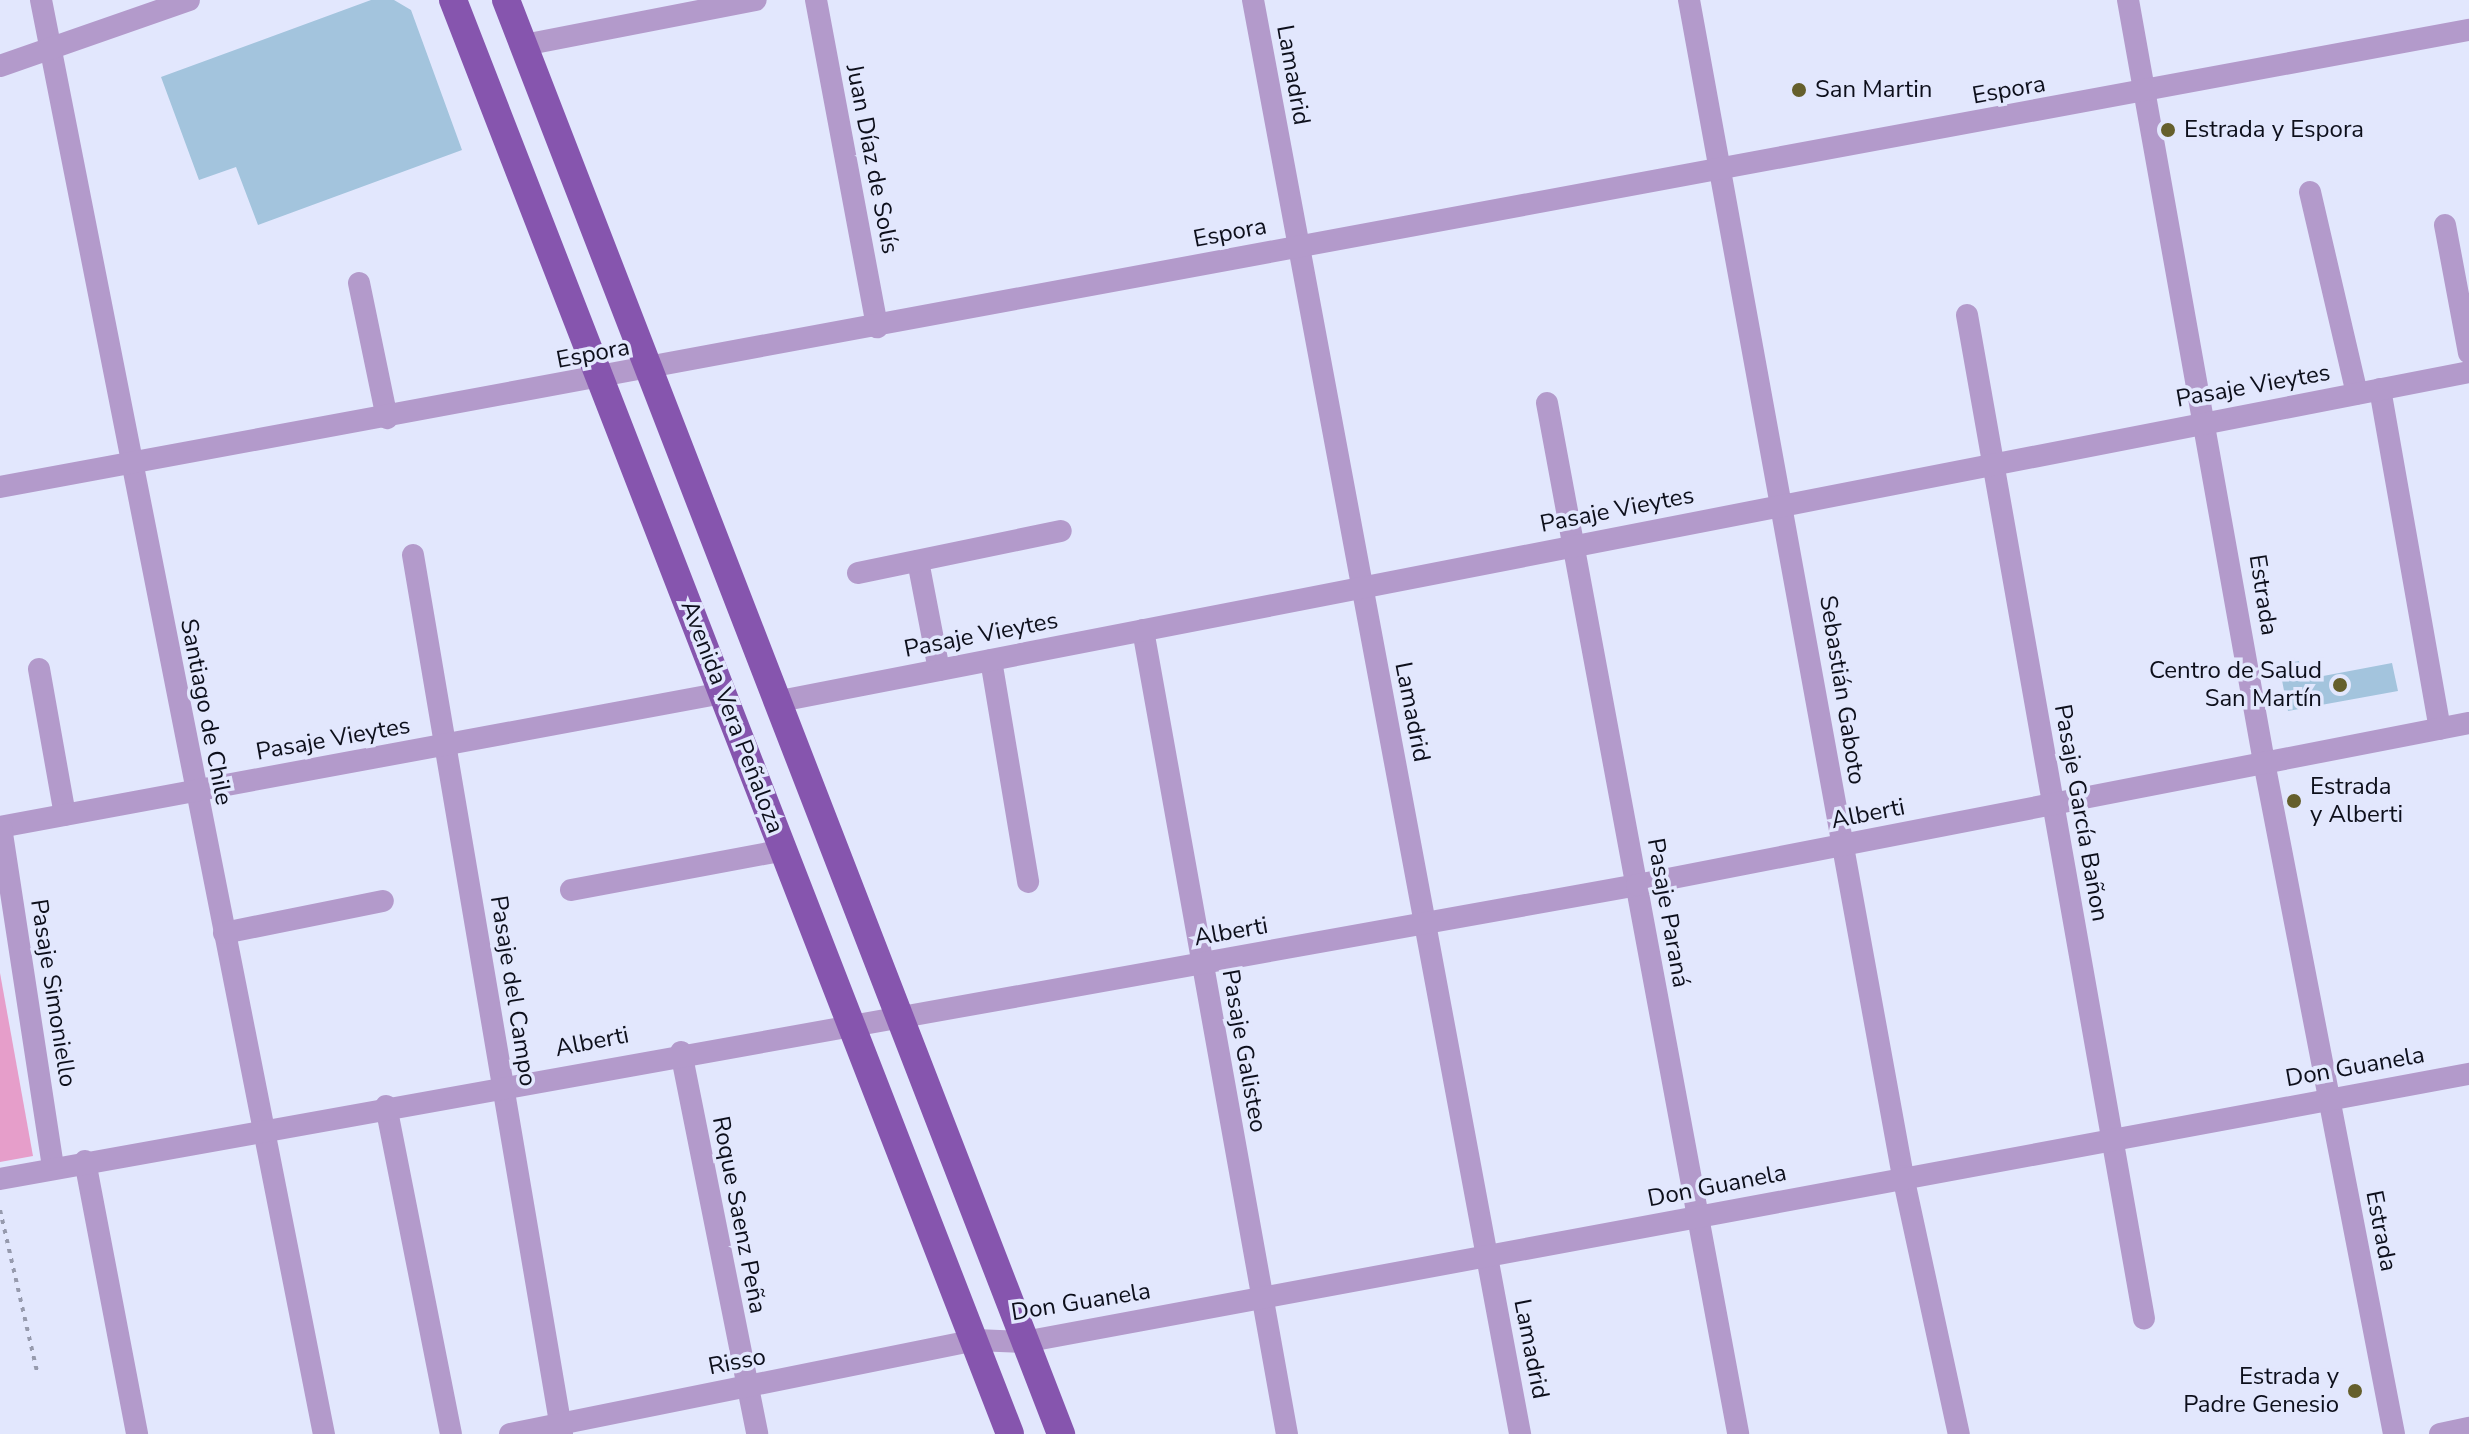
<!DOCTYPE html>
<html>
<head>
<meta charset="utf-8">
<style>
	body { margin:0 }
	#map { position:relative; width:2469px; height:1434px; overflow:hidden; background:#e2e7fd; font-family:"Nunito Sans",sans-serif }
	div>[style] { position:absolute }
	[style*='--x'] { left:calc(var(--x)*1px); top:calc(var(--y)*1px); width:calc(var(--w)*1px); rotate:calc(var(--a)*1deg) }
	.green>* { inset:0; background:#e69eca }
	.building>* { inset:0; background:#a3c4dd }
	.path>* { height:4px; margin-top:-2px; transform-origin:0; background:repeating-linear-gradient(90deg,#969aad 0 4px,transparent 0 10px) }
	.minor>* { height:22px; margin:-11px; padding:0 11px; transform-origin:11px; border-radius:11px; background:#b39acb }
	.major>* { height:28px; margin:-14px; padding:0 14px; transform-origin:14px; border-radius:14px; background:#8655ae }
	.dots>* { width:22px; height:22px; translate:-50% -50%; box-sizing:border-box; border:4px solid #e2e7fd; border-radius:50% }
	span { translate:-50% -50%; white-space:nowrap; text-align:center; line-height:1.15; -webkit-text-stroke:7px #e2e7fd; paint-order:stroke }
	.street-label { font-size:24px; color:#0d0f1b }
	.poi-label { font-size:24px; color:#0d0f1b }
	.left { translate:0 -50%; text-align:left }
	.right { translate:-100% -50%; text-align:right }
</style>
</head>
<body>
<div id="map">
	<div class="green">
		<i style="clip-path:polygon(0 973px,33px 1156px,0 1162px)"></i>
	</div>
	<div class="building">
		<i style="clip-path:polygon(371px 0,394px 0,411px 10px,462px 150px,258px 225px,236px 167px,199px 180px,161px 77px)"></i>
		<i style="clip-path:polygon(2299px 661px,2302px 680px,2392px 663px,2398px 691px,2288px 711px,2279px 665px)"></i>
	</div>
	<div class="path">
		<i style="--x:0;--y:1210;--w:166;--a:77.1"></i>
	</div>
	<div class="minor">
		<i style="--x:41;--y:0;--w:1462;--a:78.84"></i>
		<i style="--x:816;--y:0;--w:333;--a:79.4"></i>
		<i style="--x:1253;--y:0;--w:1459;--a:79.45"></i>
		<i style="--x:1689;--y:0;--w:1195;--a:79.69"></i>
		<i style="--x:1903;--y:1176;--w:264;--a:77.8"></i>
		<i style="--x:2128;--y:0;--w:774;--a:79.88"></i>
		<i style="--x:2264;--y:762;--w:684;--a:79.05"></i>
		<i style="--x:524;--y:45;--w:236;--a:-11"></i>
		<i style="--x:0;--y:66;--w:200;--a:-19.2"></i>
		<i style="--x:2310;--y:192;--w:207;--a:76.9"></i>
		<i style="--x:2445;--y:225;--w:130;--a:79.4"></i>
		<i style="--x:359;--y:283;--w:138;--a:78.3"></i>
		<i style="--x:1967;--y:315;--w:1019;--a:80"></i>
		<i style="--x:2380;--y:389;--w:345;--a:80"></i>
		<i style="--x:1547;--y:403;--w:1048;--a:79.49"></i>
		<i style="--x:0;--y:487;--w:2511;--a:-10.49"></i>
		<i style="--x:413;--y:555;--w:892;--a:80.38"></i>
		<i style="--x:918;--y:561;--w:111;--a:79.1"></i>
		<i style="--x:858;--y:573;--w:207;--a:-11.7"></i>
		<i style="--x:1143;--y:630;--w:817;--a:79.85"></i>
		<i style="--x:991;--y:660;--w:225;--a:80.5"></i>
		<i style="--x:39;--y:669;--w:148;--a:79.9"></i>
		<i style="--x:775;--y:702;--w:1726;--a:-11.02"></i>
		<i style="--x:0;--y:827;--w:735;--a:-10.5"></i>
		<i style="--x:1;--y:827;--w:345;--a:81.3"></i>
		<i style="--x:571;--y:890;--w:217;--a:-10.6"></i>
		<i style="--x:224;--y:933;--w:162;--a:-11.4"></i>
		<i style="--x:681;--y:1052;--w:389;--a:78.7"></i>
		<i style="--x:386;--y:1106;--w:334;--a:78.8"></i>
		<i style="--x:85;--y:1161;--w:278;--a:79.2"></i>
		<i style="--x:0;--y:1179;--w:1663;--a:-10.18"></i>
		<i style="--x:1637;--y:885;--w:848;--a:-11.02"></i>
		<i style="--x:510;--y:1434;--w:474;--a:-11.4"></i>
		<i style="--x:975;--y:1340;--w:49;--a:2.3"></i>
		<i style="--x:1024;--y:1342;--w:1470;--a:-10.51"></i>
		<i style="--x:2440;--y:1434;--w:30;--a:-12"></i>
	</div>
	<div class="major">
		<i style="--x:453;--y:0;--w:1538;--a:68.77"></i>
		<i style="--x:506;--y:0;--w:1538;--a:68.84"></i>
	</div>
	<div class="dots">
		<i style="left:1799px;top:90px;background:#655f2c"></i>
		<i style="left:2168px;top:130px;background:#655f2c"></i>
		<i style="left:2340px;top:685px;background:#655f2c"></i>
		<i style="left:2294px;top:801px;background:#655f2c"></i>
		<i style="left:2355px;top:1391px;background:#655f2c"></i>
	</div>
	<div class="street-label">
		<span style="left:1293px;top:75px;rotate:80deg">Lamadrid</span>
		<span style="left:2009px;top:90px;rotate:-10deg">Espora</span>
		<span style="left:872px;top:159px;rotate:79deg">Juan Díaz de Solís</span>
		<span style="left:1230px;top:233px;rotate:-11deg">Espora</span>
		<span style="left:593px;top:354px;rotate:-11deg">Espora</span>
		<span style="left:2253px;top:386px;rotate:-10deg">Pasaje Vieytes</span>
		<span style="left:1617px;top:510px;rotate:-11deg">Pasaje Vieytes</span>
		<span style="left:2263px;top:595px;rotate:81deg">Estrada</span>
		<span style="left:981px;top:635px;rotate:-11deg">Pasaje Vieytes</span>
		<span style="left:1842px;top:690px;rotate:81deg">Sebastián Gaboto</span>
		<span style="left:206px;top:712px;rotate:79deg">Santiago de Chile</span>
		<span style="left:1412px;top:712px;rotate:79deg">Lamadrid</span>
		<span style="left:732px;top:717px;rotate:69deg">Avenida Vera Peñaloza</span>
		<span style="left:333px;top:739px;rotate:-10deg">Pasaje Vieytes</span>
		<span style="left:2081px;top:813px;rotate:80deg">Pasaje García Bañon</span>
		<span style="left:1868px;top:814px;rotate:-11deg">Alberti</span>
		<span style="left:1668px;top:913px;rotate:80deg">Pasaje Paraná</span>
		<span style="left:1231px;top:932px;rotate:-10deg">Alberti</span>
		<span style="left:513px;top:991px;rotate:81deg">Pasaje del Campo</span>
		<span style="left:53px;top:993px;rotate:81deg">Pasaje Simoniello</span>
		<span style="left:592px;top:1042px;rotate:-11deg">Alberti</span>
		<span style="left:1244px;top:1051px;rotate:80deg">Pasaje Galisteo</span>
		<span style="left:2355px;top:1067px;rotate:-10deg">Don Guanela</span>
		<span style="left:1717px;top:1186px;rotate:-11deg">Don Guanela</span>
		<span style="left:739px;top:1215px;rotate:79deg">Roque Saenz Peña</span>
		<span style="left:2381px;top:1231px;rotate:79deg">Estrada</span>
		<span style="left:1081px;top:1302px;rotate:-9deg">Don Guanela</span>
		<span style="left:1531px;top:1349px;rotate:79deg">Lamadrid</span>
		<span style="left:737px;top:1362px;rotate:-11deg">Risso</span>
	</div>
	<div class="poi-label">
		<span class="left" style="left:1815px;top:90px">San Martin</span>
		<span class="left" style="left:2184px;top:130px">Estrada y Espora</span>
		<span class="right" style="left:2322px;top:685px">Centro de Salud<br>San Martín</span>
		<span class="left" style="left:2310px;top:801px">Estrada<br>y Alberti</span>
		<span class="right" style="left:2339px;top:1391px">Estrada y<br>Padre Genesio</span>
	</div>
</div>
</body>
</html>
